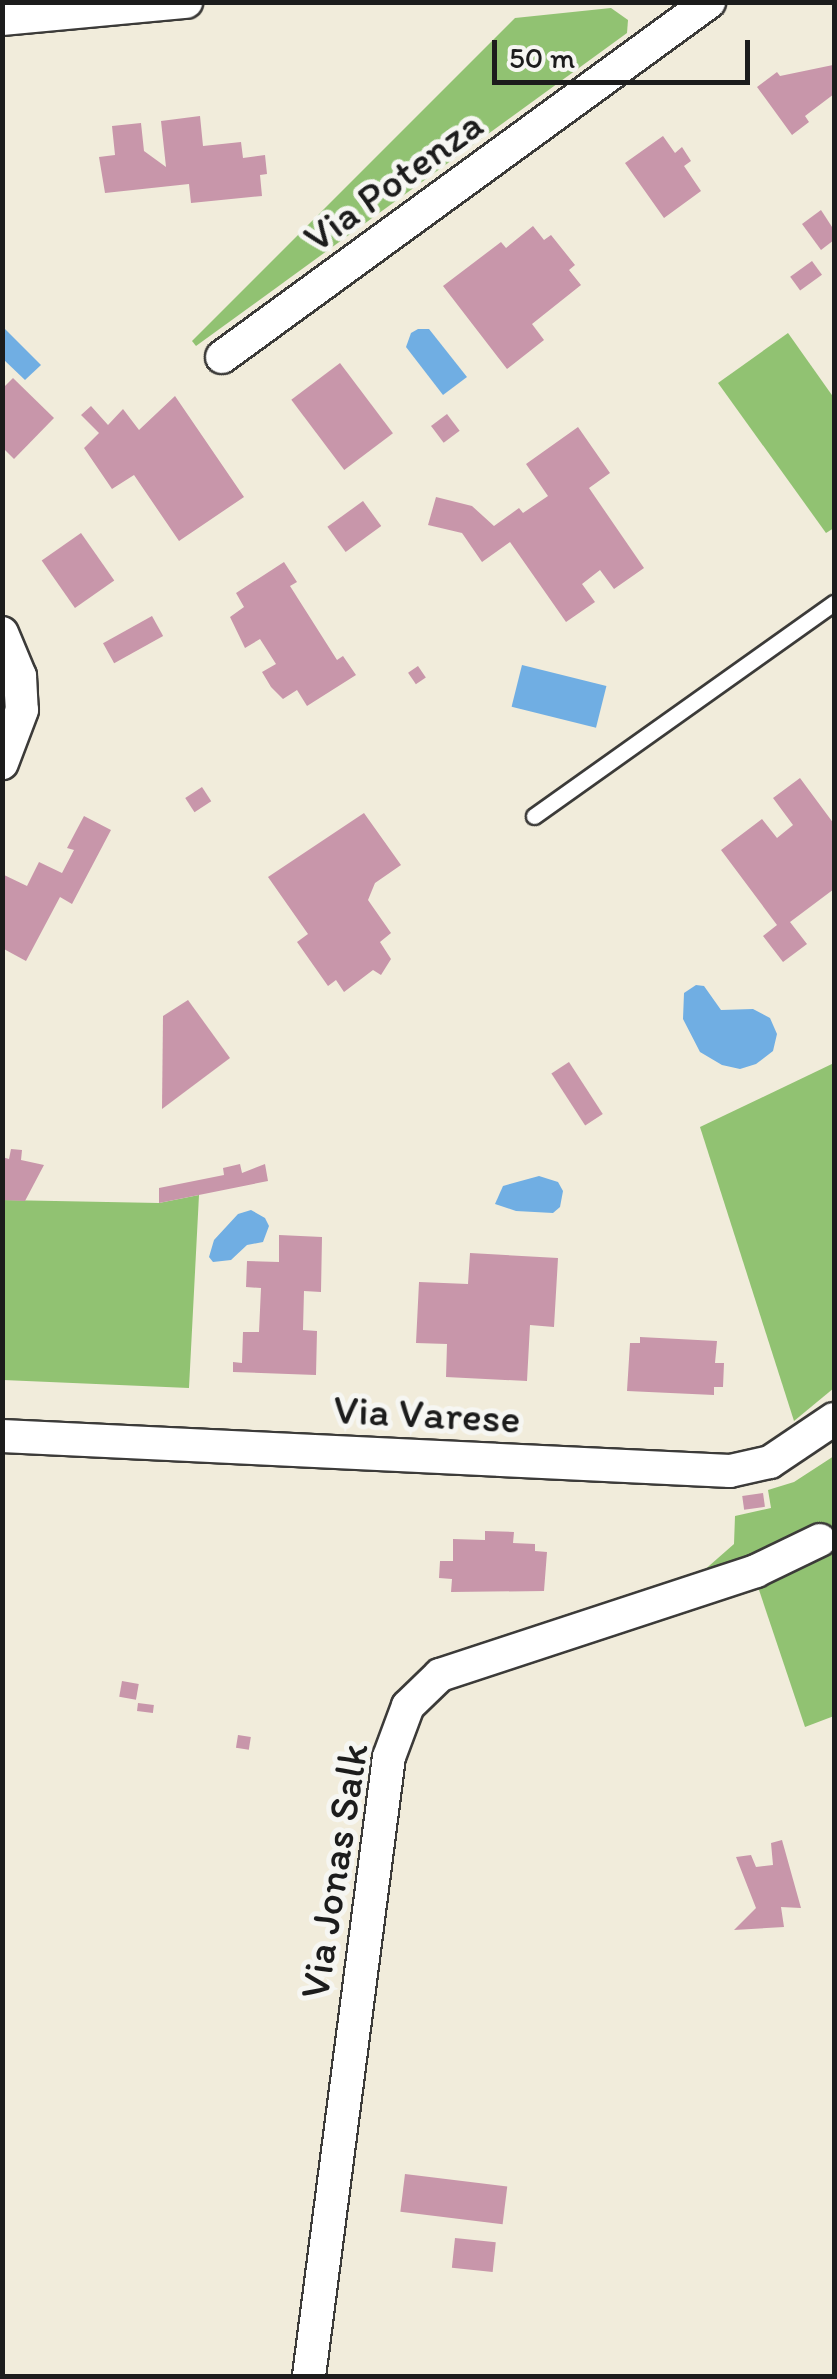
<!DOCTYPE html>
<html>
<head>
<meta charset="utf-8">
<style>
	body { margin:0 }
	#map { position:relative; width:837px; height:2379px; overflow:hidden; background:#f1ecdb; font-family:Itim,sans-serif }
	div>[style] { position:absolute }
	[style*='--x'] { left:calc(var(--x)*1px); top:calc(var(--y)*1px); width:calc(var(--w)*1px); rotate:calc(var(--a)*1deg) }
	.green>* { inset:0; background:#91c272 }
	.water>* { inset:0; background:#70aee3; transform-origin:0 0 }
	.building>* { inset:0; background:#c896aa; transform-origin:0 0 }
	.roads { filter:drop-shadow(2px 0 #3c3b39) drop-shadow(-2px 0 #3c3b39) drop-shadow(0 2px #3c3b39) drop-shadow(0 -2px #3c3b39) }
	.service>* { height:15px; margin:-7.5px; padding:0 7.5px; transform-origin:7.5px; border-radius:7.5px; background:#fff }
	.minor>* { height:32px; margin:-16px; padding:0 16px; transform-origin:16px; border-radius:16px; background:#fff }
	span { translate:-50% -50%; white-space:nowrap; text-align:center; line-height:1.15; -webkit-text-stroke:10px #f6f6f2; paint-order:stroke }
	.street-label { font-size:42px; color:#1c1c1c }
	.frame { position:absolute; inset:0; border:5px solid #1c1c1c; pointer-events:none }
	.scale { position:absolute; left:492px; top:40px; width:258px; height:45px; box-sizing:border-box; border:5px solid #1c1c1c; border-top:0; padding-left:12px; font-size:30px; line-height:35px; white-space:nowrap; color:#1c1c1c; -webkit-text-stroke:8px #f6f6f2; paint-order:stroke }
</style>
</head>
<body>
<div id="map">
	<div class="green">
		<i style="clip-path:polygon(611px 8px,628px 20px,627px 33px,196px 346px,192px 341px,515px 18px)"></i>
		<i style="clip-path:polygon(788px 333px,834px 398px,834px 528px,826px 533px,718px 383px)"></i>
		<i style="clip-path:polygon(834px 1063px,834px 1388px,794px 1421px,700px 1127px)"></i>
		<i style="clip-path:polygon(199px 1195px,189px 1388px,3px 1380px,3px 1200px,159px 1203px)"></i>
		<i style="clip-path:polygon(834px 1456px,834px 1528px,693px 1580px,734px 1544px,735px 1516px,771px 1508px,768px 1490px,794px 1482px)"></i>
		<i style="clip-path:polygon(834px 1547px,834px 1716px,805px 1727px,758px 1587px)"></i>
	</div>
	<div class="water">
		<i style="clip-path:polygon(2px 326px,41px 365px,25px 380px,3px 359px)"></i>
		<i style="clip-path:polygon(418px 329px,429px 329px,467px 377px,443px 395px,406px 347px,411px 333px)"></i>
		<i style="left:522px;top:665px;width:87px;height:43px;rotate:14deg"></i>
		<i style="clip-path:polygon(696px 985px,704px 986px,721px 1010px,753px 1009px,770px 1018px,777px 1034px,773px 1051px,756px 1064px,740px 1069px,722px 1065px,700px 1052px,683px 1019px,684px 993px)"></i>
		<i style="clip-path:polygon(539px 1176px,558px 1182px,563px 1191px,560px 1207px,553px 1213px,516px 1211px,495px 1204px,503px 1186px)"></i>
		<i style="clip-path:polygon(251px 1210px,265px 1218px,269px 1226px,263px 1242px,247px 1245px,231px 1260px,213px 1262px,209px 1257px,214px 1240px,238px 1214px)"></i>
	</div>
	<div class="building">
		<i style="clip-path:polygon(833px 65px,834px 94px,805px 116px,809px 122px,792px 135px,757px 87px,777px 72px,780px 76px)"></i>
		<i style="clip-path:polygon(200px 116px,203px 146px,241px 142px,243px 158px,265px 155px,267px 174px,260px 175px,262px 196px,191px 203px,189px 184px,105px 193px,99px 157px,115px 155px,112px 126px,141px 123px,144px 151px,166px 167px,161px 121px)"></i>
		<i style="clip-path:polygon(663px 136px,675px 153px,682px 147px,691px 161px,684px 166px,701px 191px,664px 218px,625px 163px)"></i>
		<i style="clip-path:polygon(821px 210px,834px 230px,834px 240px,821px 250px,802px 224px)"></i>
		<i style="clip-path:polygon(533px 226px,544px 240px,551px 235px,575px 265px,569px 270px,581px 285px,532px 324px,544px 340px,507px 369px,443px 286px,501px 242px,506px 248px)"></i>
		<i style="left:812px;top:261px;width:17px;height:27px;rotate:54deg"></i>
		<i style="left:340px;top:363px;width:88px;height:61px;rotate:53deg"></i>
		<i style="clip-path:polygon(13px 378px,54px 418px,14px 459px,2px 447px,2px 389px)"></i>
		<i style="clip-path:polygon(175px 396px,244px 497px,179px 541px,134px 475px,112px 489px,84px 448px,99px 433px,81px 415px,91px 406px,108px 425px,123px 409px,139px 430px)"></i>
		<i style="left:447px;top:414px;width:21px;height:20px;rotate:53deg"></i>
		<i style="clip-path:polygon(578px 427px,610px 473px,589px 488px,644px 568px,614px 589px,600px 570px,582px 584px,595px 602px,566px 622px,510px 542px,482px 562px,462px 533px,428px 525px,436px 497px,472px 506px,494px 526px,519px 508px,523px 513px,548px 496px,526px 464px)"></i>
		<i style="left:363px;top:501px;width:31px;height:44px;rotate:54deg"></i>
		<i style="left:81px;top:533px;width:58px;height:48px;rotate:55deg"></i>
		<i style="clip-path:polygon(284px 562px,297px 582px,290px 586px,337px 660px,343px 656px,356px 675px,307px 706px,297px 690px,283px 699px,271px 687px,262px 672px,276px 664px,260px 639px,245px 648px,230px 617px,244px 607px,236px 593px)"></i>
		<i style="left:152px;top:616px;width:23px;height:56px;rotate:61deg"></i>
		<i style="left:418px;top:666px;width:14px;height:12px;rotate:56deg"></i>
		<i style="clip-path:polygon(800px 778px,834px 824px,834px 889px,790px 922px,807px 944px,783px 962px,763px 936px,777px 925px,721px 850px,762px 819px,777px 838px,793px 825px,773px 798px)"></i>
		<i style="left:202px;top:787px;width:17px;height:20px;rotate:57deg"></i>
		<i style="clip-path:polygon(364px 813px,401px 865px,375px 883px,368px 900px,391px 933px,380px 942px,391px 959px,381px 975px,373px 970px,344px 992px,336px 980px,328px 986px,297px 942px,308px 934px,268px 877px)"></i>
		<i style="clip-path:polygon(84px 816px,111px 830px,72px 904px,60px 897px,26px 961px,2px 948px,2px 874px,27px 886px,39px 862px,62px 873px,74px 850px,67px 848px)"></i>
		<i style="clip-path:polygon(188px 1000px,230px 1058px,162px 1109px,163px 1016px)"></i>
		<i style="left:569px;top:1062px;width:62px;height:21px;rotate:57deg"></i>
		<i style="clip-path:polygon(11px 1149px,22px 1150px,21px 1160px,44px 1165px,25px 1201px,2px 1200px,2px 1157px,9px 1159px)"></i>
		<i style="clip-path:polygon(240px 1164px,242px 1173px,265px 1164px,268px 1181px,159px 1203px,159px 1188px,224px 1175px,223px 1168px)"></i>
		<i style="clip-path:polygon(279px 1235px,322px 1237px,321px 1292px,304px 1291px,303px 1330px,317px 1331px,316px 1375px,233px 1372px,233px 1362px,242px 1363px,243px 1332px,259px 1332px,261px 1288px,246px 1287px,247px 1261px,279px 1262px)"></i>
		<i style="clip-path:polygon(470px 1253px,558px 1258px,554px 1327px,530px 1325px,527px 1381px,446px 1377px,447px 1344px,416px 1343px,419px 1282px,468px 1284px)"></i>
		<i style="clip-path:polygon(640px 1337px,717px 1341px,715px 1363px,724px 1363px,723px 1387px,714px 1387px,714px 1395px,627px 1391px,630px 1343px,640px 1343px)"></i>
		<i style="left:763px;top:1493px;width:14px;height:21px;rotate:82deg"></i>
		<i style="clip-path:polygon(485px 1531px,514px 1532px,513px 1543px,535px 1544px,535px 1551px,547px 1552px,544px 1591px,451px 1592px,452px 1579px,439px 1578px,440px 1561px,453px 1561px,453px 1539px,485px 1540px)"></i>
		<i style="left:122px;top:1681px;width:17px;height:16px;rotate:10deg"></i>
		<i style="left:138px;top:1703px;width:16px;height:8px;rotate:7deg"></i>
		<i style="left:238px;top:1735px;width:13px;height:13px;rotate:9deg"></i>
		<i style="clip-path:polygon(782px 1840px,801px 1908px,781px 1907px,784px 1927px,734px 1930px,756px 1908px,736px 1857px,751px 1855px,756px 1867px,773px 1865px,771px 1843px)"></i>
		<i style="left:405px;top:2174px;width:103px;height:38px;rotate:7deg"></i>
		<i style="left:455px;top:2238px;width:41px;height:30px;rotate:6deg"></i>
	</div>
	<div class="roads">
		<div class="service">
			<i style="--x:534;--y:816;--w:368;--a:-35.4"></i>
		</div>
		<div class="minor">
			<i style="--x:2;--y:19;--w:185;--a:-5.3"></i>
			<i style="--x:222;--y:357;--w:603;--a:-36.09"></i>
			<i style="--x:2;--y:633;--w:47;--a:67.3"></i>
			<i style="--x:20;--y:676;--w:34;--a:87"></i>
			<i style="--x:22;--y:710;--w:57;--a:110.7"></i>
			<i style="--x:2;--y:1436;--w:729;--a:2.75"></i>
			<i style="--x:730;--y:1471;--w:41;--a:-12.7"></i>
			<i style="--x:770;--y:1462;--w:77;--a:-33.9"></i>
			<i style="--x:309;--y:2376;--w:624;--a:-82.64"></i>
			<i style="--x:389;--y:1757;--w:54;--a:-69.6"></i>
			<i style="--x:408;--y:1706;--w:45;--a:-44.1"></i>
			<i style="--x:440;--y:1675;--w:333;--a:-18.2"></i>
			<i style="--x:756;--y:1571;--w:71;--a:-25.8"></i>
		</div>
	</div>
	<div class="street-label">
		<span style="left:393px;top:181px;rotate:-36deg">Via Potenza</span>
		<span style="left:427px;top:1414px;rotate:3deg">Via Varese</span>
		<span style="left:334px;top:1871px;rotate:-81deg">Via Jonas Salk</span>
	</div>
	<div class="frame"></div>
	<div class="scale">50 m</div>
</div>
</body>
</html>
